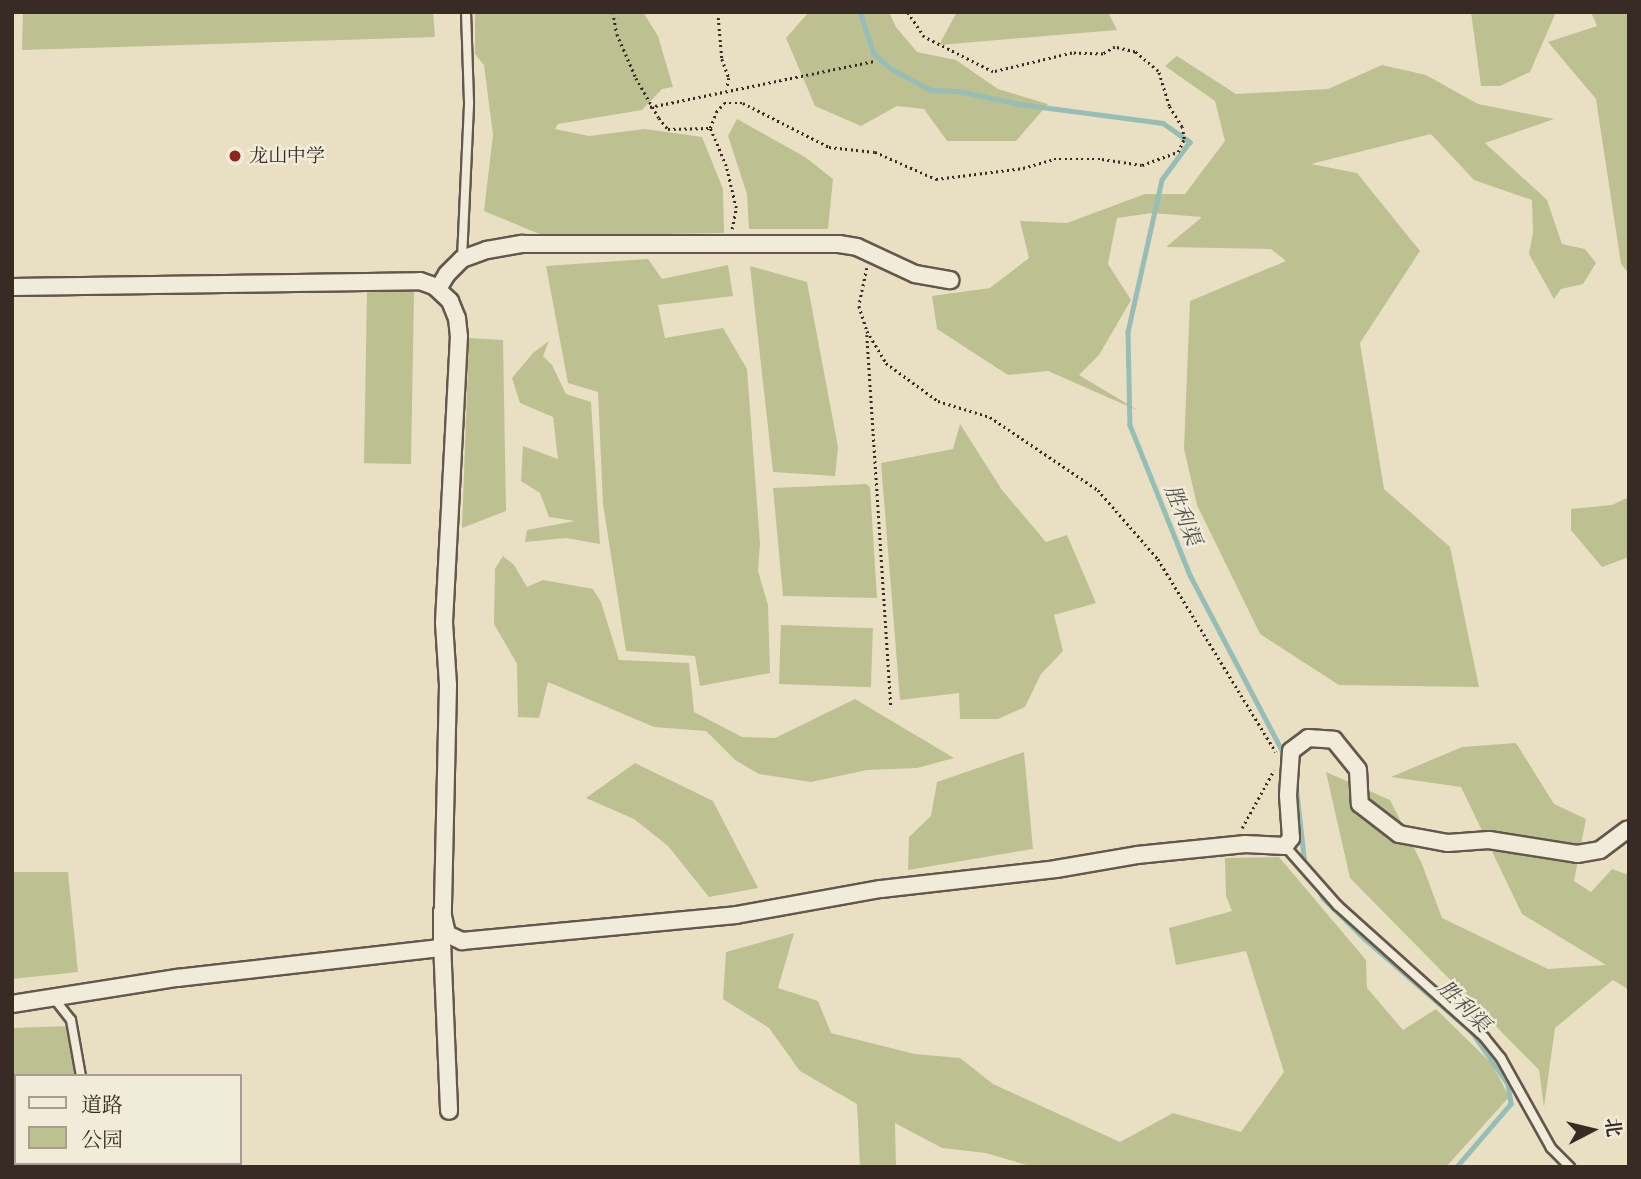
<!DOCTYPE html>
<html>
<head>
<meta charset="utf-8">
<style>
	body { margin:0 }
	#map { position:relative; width:1641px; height:1179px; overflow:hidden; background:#e9e0c4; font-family:"Libre Caslon Text","Noto Serif SC",serif }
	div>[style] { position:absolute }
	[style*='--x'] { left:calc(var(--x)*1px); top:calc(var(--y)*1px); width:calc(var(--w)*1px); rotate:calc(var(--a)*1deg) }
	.green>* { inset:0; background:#bdc090; transform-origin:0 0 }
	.stream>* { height:4.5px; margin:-2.25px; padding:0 2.25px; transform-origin:2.25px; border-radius:2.25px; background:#97bdb7 }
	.path>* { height:2.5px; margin-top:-1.25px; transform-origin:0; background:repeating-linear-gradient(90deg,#382a24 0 2px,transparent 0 5.5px) }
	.roads { filter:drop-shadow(2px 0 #64584c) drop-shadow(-2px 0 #64584c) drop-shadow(0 2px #64584c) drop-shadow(0 -2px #64584c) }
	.service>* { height:8px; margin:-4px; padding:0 4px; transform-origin:4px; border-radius:4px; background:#f1ebd9 }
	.minor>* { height:16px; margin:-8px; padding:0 8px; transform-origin:8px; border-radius:8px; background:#f1ebd9 }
	.dots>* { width:19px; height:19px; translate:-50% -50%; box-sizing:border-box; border:4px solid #f1ebd9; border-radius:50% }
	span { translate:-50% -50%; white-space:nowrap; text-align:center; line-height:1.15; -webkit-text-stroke:5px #f1ebd9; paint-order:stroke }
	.poi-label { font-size:19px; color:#382a24 }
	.left { translate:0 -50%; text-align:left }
	.water-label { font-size:21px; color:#504f49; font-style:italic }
	.frame { position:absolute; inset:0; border:14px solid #382a24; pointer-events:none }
	.legend { position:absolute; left:14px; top:1074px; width:228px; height:91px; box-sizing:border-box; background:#f1ebd9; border:2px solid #a79e91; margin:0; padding:9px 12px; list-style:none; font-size:21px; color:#382a24 }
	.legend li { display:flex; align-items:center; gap:14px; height:35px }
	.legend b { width:35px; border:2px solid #a79e91 }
	.north { position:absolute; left:1557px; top:1095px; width:70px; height:70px; -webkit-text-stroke:5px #f1ebd9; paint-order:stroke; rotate:83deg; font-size:19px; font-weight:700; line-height:28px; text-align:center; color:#382a24 }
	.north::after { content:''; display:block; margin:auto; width:24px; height:32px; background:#382a24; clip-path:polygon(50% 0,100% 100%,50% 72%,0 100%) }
</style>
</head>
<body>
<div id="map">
	<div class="green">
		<i style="clip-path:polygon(23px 12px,433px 12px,435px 37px,22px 50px)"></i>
		<i style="clip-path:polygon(475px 12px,643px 12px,658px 36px,673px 87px,662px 89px,642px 110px,558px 124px,555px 129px,589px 136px,645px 129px,702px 137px,723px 189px,724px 233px,544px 236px,484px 211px,493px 135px,484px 65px,475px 54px)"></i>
		<i style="clip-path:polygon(809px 12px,889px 12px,896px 27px,917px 52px,956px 60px,998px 89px,1048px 104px,1016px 141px,947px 141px,924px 109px,897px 106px,861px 126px,815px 106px,786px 38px)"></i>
		<i style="clip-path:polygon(957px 12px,1108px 12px,1117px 30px,939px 45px)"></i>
		<i style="clip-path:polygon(1471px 12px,1556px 12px,1530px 72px,1500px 86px,1481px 86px)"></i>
		<i style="clip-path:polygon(1591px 12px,1629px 12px,1629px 274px,1621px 264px,1596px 99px,1548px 42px,1597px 26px)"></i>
		<i style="clip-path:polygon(1177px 56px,1236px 94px,1328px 89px,1382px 65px,1426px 75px,1478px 104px,1554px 119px,1485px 143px,1547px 200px,1562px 244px,1585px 249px,1596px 263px,1583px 284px,1561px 289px,1554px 299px,1529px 254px,1533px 232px,1532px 200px,1474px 180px,1431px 134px,1311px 164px,1357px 173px,1420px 251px,1360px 343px,1384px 489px,1450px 547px,1479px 687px,1339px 685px,1260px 634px,1197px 505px,1184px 449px,1190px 301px,1286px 261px,1271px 249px,1166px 247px,1202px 217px,1152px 213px,1117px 218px,1108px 264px,1131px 300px,1099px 355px,1079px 375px,1139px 411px,1048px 371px,1008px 375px,937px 329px,932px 296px,990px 288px,1029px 258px,1020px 221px,1067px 223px,1145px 194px,1185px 194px,1225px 141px,1215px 101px,1165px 66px)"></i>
		<i style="clip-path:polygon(737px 119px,805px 157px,833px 179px,828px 229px,749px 229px,747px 194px,728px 136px)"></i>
		<i style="clip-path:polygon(648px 259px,662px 279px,728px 265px,733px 296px,658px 305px,665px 338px,723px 328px,747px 369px,760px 543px,758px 571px,768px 605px,770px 673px,700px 686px,695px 656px,626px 651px,603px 504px,598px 392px,568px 383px,546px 266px)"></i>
		<i style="clip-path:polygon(750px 266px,807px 282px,838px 447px,835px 476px,773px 472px)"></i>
		<i style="left:414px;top:292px;width:172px;height:47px;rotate:91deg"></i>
		<i style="clip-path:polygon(469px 338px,503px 340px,506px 511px,462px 528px)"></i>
		<i style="clip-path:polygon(549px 341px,543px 356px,552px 365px,566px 394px,591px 402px,600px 544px,566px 538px,525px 542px,527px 530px,575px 521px,549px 517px,540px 493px,521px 481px,523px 446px,558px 459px,553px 417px,520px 403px,512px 378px,533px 353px)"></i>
		<i style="clip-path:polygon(960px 424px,1002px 490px,1046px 542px,1067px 535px,1096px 603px,1054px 615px,1063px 651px,1041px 674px,1025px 707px,998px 719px,960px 719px,959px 693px,900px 700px,881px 463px,953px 449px)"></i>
		<i style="clip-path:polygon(866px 484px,870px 487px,877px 598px,783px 596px,773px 488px)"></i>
		<i style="clip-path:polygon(1629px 497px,1629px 557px,1602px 567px,1571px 530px,1571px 509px,1612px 505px)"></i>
		<i style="clip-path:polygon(503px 556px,514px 565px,527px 587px,543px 580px,593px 589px,601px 602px,619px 660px,689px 663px,694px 712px,742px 737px,775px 738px,855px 699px,954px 758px,917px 768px,867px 770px,811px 782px,759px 774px,735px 760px,706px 731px,654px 727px,548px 682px,539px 718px,518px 717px,517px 664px,494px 624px,495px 569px)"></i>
		<i style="left:781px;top:625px;width:92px;height:59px;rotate:2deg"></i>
		<i style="clip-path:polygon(1516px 743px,1554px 804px,1586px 819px,1574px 881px,1591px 892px,1612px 869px,1629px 875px,1629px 990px,1613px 980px,1555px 1028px,1544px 1107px,1539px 1070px,1350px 878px,1326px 772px,1390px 800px,1422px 864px,1442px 918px,1548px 969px,1606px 965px,1522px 914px,1461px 787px,1391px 777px,1462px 747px)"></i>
		<i style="clip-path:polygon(1024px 752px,1033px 849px,908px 870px,909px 837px,931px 816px,937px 782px)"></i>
		<i style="clip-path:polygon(635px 763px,713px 801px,758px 888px,709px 897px,668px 846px,634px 819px,586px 798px)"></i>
		<i style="clip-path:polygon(1279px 857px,1366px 960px,1367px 988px,1403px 1030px,1436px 1009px,1491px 1063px,1502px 1083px,1509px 1097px,1446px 1167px,1033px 1167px,986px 1153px,942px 1148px,895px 1123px,896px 1167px,860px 1167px,857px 1104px,800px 1071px,769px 1028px,723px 999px,726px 952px,794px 933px,778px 988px,818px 1001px,831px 1033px,915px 1054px,960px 1058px,993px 1084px,1120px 1142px,1173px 1113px,1241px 1132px,1284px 1072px,1246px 951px,1176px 965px,1169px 928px,1232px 911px,1226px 896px,1225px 858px)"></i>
		<i style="clip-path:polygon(68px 872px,78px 972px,12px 979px,12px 872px)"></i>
		<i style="clip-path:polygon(69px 1026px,79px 1076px,16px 1076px,16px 1131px,12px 1131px,12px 1028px)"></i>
	</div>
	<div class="stream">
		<i style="--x:860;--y:12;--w:44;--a:71.6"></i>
		<i style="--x:874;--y:54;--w:23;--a:40"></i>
		<i style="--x:892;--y:69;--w:44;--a:28.3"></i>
		<i style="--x:931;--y:90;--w:28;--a:2"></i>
		<i style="--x:959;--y:91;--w:61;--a:12.2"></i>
		<i style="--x:1019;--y:104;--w:145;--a:7.5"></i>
		<i style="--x:1163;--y:123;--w:33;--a:35"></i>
		<i style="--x:1190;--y:142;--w:47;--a:126.4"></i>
		<i style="--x:1162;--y:180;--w:156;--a:102.6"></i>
		<i style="--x:1128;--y:332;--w:93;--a:88.8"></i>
		<i style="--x:1130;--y:425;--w:162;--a:68.2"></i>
		<i style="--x:1190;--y:575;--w:204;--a:62.3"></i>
		<i style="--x:1296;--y:784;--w:81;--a:83.7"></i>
		<i style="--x:1318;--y:888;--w:11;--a:63"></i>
		<i style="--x:1323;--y:898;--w:59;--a:44.3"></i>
		<i style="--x:1365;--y:939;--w:142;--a:41"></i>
		<i style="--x:1472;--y:1032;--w:63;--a:55.3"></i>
		<i style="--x:1508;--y:1084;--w:20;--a:81"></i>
		<i style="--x:1511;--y:1104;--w:83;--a:130.6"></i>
	</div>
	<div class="path">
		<i style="--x:613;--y:12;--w:22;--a:80"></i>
		<i style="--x:617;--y:34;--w:48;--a:66.6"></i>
		<i style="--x:636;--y:78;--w:46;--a:60.1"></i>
		<i style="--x:659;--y:118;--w:14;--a:51"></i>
		<i style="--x:668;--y:129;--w:41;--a:-1.4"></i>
		<i style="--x:718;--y:12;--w:47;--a:85.1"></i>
		<i style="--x:722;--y:59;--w:20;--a:70"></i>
		<i style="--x:729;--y:78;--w:10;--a:101"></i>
		<i style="--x:650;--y:107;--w:229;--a:-11.6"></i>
		<i style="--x:732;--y:229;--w:21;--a:-79"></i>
		<i style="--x:736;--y:208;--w:43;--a:-103.4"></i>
		<i style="--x:726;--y:166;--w:41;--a:-112.8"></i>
		<i style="--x:710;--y:128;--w:17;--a:-69"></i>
		<i style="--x:716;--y:112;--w:12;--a:-48"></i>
		<i style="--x:724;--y:103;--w:19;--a:0"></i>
		<i style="--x:743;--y:103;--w:97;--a:27.1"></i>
		<i style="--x:829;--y:147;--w:46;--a:6.2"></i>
		<i style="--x:875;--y:152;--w:67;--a:23.9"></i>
		<i style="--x:936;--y:179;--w:88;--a:-7.2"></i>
		<i style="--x:1023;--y:168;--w:32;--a:-16"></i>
		<i style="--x:1054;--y:159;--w:48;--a:0"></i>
		<i style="--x:1102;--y:159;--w:40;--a:8.5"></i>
		<i style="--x:1142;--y:165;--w:38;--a:-20"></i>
		<i style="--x:1178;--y:152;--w:14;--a:-65"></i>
		<i style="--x:1184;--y:139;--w:12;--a:-99"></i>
		<i style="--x:1182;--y:127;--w:25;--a:-122"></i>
		<i style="--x:1169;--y:106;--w:37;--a:-107"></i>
		<i style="--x:1158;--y:71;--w:30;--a:-140"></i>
		<i style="--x:1135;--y:52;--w:21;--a:-166"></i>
		<i style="--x:1115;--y:47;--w:14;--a:150"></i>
		<i style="--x:1103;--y:54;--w:31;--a:-178"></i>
		<i style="--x:1072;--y:53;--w:81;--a:166.5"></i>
		<i style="--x:993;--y:72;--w:77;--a:-153.1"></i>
		<i style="--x:924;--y:37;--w:30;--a:-124"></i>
		<i style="--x:867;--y:268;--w:39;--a:102"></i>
		<i style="--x:859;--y:306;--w:26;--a:72"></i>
		<i style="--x:867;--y:331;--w:37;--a:59"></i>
		<i style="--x:886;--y:363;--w:64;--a:36.2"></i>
		<i style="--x:938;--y:401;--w:54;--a:17.1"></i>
		<i style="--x:990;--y:417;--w:130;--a:34.1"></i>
		<i style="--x:1098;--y:490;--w:91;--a:49"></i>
		<i style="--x:1158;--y:559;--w:226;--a:58.6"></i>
		<i style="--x:867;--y:335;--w:371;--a:86.3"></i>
		<i style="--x:1242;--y:828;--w:66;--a:-61.1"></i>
	</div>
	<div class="roads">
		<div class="service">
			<i style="--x:462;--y:259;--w:157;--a:-87.4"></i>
			<i style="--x:469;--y:102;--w:90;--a:-91.9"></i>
			<i style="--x:1285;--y:846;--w:79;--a:48.6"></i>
			<i style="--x:1337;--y:905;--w:198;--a:41.9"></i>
			<i style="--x:1484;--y:1037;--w:27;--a:51"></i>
			<i style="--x:1501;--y:1058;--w:103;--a:60.9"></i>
			<i style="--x:1551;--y:1148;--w:27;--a:45"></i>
			<i style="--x:53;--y:997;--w:29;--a:52"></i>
			<i style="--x:71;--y:1020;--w:57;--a:79.9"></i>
			<i style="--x:96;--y:1163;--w:4;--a:76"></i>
		</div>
		<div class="minor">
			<i style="--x:12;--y:287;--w:408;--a:-0.8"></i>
			<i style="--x:420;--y:281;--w:15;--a:20"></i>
			<i style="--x:434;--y:286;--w:22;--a:43"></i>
			<i style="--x:450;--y:301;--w:18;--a:68"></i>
			<i style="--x:457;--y:318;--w:18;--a:84"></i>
			<i style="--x:459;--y:336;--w:287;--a:93"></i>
			<i style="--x:444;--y:623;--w:62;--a:86.3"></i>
			<i style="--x:448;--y:685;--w:257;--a:91.3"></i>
			<i style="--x:442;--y:942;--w:169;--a:87.6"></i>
			<i style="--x:438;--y:289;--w:17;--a:-59"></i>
			<i style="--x:447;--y:274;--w:21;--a:-45"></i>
			<i style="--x:462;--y:259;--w:27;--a:-20"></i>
			<i style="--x:487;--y:250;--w:36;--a:-10"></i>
			<i style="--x:522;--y:244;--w:317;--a:0"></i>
			<i style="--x:839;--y:244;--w:18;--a:9"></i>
			<i style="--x:857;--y:247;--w:64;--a:25"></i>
			<i style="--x:915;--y:274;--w:36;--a:10"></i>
			<i style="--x:12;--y:1004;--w:167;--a:-9"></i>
			<i style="--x:177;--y:978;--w:267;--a:-6.5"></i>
			<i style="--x:442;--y:948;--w:36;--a:-90"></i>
			<i style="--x:442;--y:912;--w:23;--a:77"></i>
			<i style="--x:447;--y:934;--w:17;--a:25"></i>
			<i style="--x:462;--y:941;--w:275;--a:-5.4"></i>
			<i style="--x:736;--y:915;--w:147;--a:-10.2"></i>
			<i style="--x:881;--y:889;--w:176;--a:-6.5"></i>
			<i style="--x:1056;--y:869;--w:82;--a:-9.8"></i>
			<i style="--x:1137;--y:855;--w:109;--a:-5.8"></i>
			<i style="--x:1245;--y:844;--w:40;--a:2.9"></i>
			<i style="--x:1285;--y:846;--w:10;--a:-53"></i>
			<i style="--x:1291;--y:838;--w:43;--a:-94"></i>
			<i style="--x:1288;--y:795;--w:44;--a:-86.1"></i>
			<i style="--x:1291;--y:751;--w:21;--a:-37"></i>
			<i style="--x:1308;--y:738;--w:26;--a:4"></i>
			<i style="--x:1334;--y:740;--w:38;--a:51"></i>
			<i style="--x:1358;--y:770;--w:34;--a:87"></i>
			<i style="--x:1360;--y:804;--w:49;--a:37.6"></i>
			<i style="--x:1399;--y:834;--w:50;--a:10.4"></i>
			<i style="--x:1448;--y:843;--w:41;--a:-4.2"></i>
			<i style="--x:1489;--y:840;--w:89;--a:9"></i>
			<i style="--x:1577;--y:854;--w:23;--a:-10"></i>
			<i style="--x:1600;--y:850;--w:34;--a:-37"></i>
		</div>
	</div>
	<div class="dots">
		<i style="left:235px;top:156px;background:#8f2418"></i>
	</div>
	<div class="poi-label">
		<span class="left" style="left:249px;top:156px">龙山中学</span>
	</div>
	<div class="water-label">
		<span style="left:1183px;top:515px;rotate:68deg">胜利渠</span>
		<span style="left:1464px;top:1006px;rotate:45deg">胜利渠</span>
	</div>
	<div class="frame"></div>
	<ul class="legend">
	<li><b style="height:9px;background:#f1ebd9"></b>道路</li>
	<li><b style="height:19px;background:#bdc090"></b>公园</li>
	</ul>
	<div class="north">北</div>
</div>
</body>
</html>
